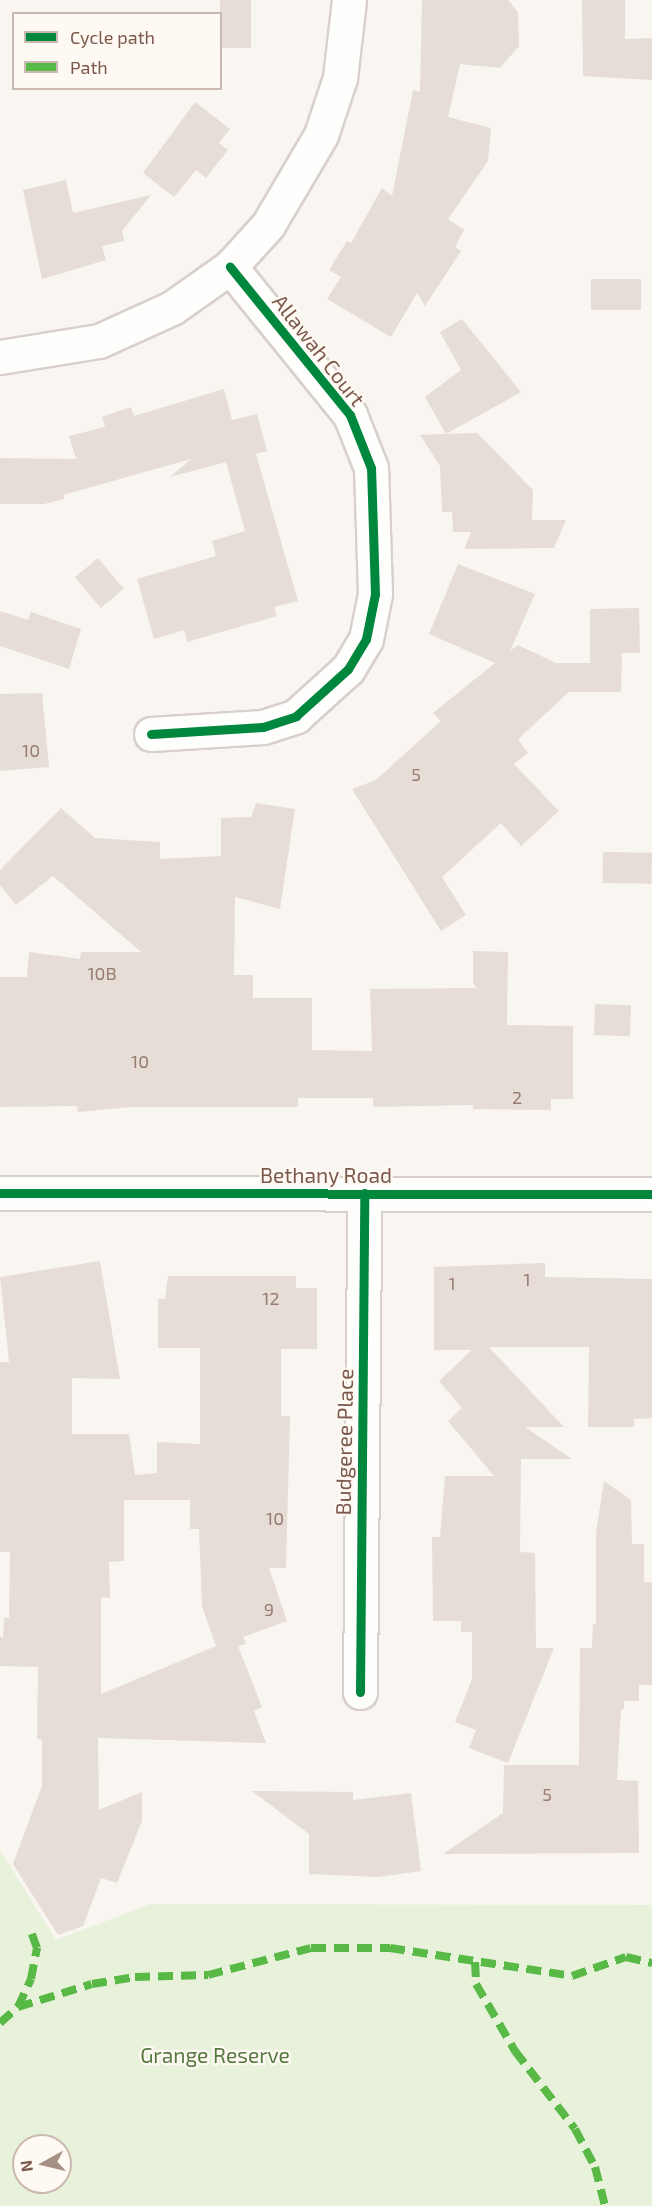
<!DOCTYPE html>
<html>
<head>
<meta charset="utf-8">
<style>
	body { margin:0 }
	#map { position:relative; width:652px; height:2206px; overflow:hidden; background:#f9f5f0; font-family:"Exo 2",sans-serif }
	div>[style] { position:absolute }
	[style*='--x'] { left:calc(var(--x)*1px); top:calc(var(--y)*1px); width:calc(var(--w)*1px); rotate:calc(var(--a)*1deg) }
	.green>* { inset:0; background:#e8f1da }
	.building>* { inset:0; background:#e6ddd7; transform-origin:0 0 }
	.roads { filter:drop-shadow(2px 0 #d9d0cc) drop-shadow(-2px 0 #d9d0cc) drop-shadow(0 2px #d9d0cc) drop-shadow(0 -2px #d9d0cc) }
	.minor>* { height:33px; margin:-16.5px; padding:0 16.5px; transform-origin:16.5px; border-radius:16.5px; background:#fefefd }
	.quiet>* { height:8px; margin-top:-4px; transform-origin:0; background:repeating-linear-gradient(90deg,#58b947 0 15px,transparent 0 23px) }
	.cycleway>* { height:9px; margin:-4.5px; padding:0 4.5px; transform-origin:4.5px; border-radius:4.5px; background:#00873e }
	span { translate:-50% -50%; white-space:nowrap; text-align:center; line-height:1.15; -webkit-text-stroke:4.5px #fff9f3; paint-order:stroke }
	.number-label { font-size:18px; color:#987c71 }
	.number-label span { -webkit-text-stroke-width:0 }
	.street-label { font-size:21px; color:#7b594c }
	.park-label { font-size:21px; color:#567a41 }
	.legend { position:absolute; left:12px; top:12px; width:210px; height:78px; box-sizing:border-box; background:#fff9f3; border:2px solid #cab9b0; margin:0; padding:8px 10px; list-style:none; font-size:18px; color:#7b594c }
	.legend li { display:flex; align-items:center; gap:12px; height:30px }
	.legend b { width:30px; border:2px solid #cab9b0 }
	.north { position:absolute; left:12px; top:2134px; width:60px; height:60px; box-sizing:border-box; background:#fff9f3; border:2px solid #cab9b0; border-radius:50%; rotate:262deg; font-size:16px; font-weight:700; line-height:24px; text-align:center; color:#7b594c }
	.north::after { content:''; display:block; margin:auto; width:21px; height:27px; background:#a79085; clip-path:polygon(50% 0,100% 100%,50% 72%,0 100%) }
</style>
</head>
<body>
<div id="map">
	<div class="green">
		<i style="clip-path:polygon(evenodd,0 1850px,56px 1940px,151px 1904px,652px 1905px,652px 2206px,0 2206px,0 1850px,24px 2146px,60px 2146px,60px 2182px,24px 2182px,24px 2146px)"></i>
	</div>
	<div class="building">
		<i style="left:220px;top:0;width:31px;height:48px"></i>
		<i style="clip-path:polygon(422px 0,508px 0,518px 12px,519px 46px,500px 68px,460px 64px,448px 117px,491px 128px,488px 161px,448px 219px,464px 230px,455px 247px,461px 251px,425px 306px,417px 293px,391px 337px,327px 299px,341px 277px,329px 270px,347px 241px,351px 243px,382px 188px,392px 196px,413px 90px,420px 92px)"></i>
		<i style="clip-path:polygon(582px 0,625px 0,625px 39px,652px 38px,652px 80px,583px 76px)"></i>
		<i style="clip-path:polygon(195px 102px,230px 129px,219px 143px,228px 150px,206px 178px,196px 170px,174px 197px,143px 173px)"></i>
		<i style="clip-path:polygon(66px 180px,73px 213px,151px 195px,122px 231px,124px 241px,102px 246px,106px 260px,42px 279px,23px 190px)"></i>
		<i style="left:591px;top:279px;width:50px;height:31px"></i>
		<i style="clip-path:polygon(462px 319px,521px 392px,446px 434px,477px 433px,533px 490px,532px 520px,566px 520px,554px 548px,464px 549px,471px 532px,453px 532px,452px 512px,442px 512px,440px 466px,420px 435px,446px 434px,425px 397px,461px 370px,440px 332px)"></i>
		<i style="clip-path:polygon(224px 389px,232px 420px,257px 414px,267px 451px,256px 454px,298px 601px,274px 607px,277px 616px,187px 642px,184px 630px,154px 639px,137px 579px,216px 556px,212px 541px,245px 531px,226px 462px,170px 477px,191px 459px,63px 495px,64px 499px,44px 504px,0 504px,0 458px,76px 459px,69px 436px,105px 427px,102px 417px,131px 407px,134px 416px)"></i>
		<i style="left:98px;top:558px;width:40px;height:30px;rotate:50deg"></i>
		<i style="clip-path:polygon(458px 564px,535px 594px,510px 651px,518px 645px,556px 663px,590px 663px,590px 609px,639px 608px,640px 653px,622px 653px,621px 692px,569px 692px,518px 739px,528px 753px,514px 764px,559px 811px,521px 846px,501px 823px,442px 877px,466px 915px,441px 931px,352px 789px,376px 780px,441px 721px,433px 713px,495px 663px,429px 634px)"></i>
		<i style="clip-path:polygon(0 611px,28px 620px,31px 612px,81px 629px,69px 669px,0 646px)"></i>
		<i style="clip-path:polygon(42px 693px,49px 767px,0 771px,0 694px)"></i>
		<i style="clip-path:polygon(256px 803px,295px 809px,280px 909px,235px 897px,234px 975px,253px 975px,253px 998px,312px 998px,312px 1050px,372px 1051px,370px 989px,477px 988px,473px 983px,473px 951px,508px 952px,507px 1025px,573px 1026px,573px 1099px,551px 1099px,551px 1110px,473px 1109px,473px 1105px,373px 1107px,373px 1098px,298px 1098px,298px 1107px,131px 1107px,78px 1112px,77px 1106px,0 1107px,0 977px,27px 977px,29px 952px,80px 959px,81px 952px,141px 952px,53px 876px,16px 905px,0 885px,0 870px,61px 808px,95px 838px,160px 842px,160px 859px,221px 856px,221px 818px,251px 817px)"></i>
		<i style="left:603px;top:852px;width:49px;height:31px;rotate:1deg"></i>
		<i style="left:595px;top:1004px;width:36px;height:31px;rotate:2deg"></i>
		<i style="clip-path:polygon(evenodd,100px 1261px,120px 1379px,72px 1378px,72px 1434px,129px 1434px,135px 1475px,157px 1473px,157px 1442px,200px 1444px,200px 1348px,158px 1348px,158px 1299px,165px 1299px,168px 1276px,296px 1276px,296px 1288px,317px 1288px,317px 1349px,281px 1349px,281px 1416px,290px 1416px,286px 1568px,269px 1568px,287px 1621px,243px 1637px,246px 1644px,238px 1646px,262px 1707px,254px 1711px,266px 1743px,98px 1738px,99px 1810px,142px 1792px,142px 1821px,117px 1883px,101px 1878px,83px 1926px,58px 1935px,13px 1864px,42px 1786px,42px 1740px,37px 1739px,38px 1667px,0 1666px,0 1637px,3px 1637px,4px 1618px,9px 1618px,10px 1552px,0 1552px,0 1362px,9px 1362px,0 1277px,100px 1261px,124px 1500px,190px 1500px,190px 1529px,199px 1529px,202px 1607px,216px 1646px,101px 1694px,101px 1597px,110px 1598px,109px 1562px,124px 1561px,124px 1500px)"></i>
		<i style="clip-path:polygon(545px 1263px,545px 1277px,652px 1279px,652px 1418px,634px 1419px,634px 1427px,588px 1427px,589px 1347px,489px 1347px,564px 1427px,525px 1427px,572px 1459px,521px 1459px,520px 1552px,535px 1553px,536px 1648px,554px 1648px,508px 1763px,469px 1748px,476px 1730px,455px 1722px,472px 1679px,472px 1632px,461px 1632px,461px 1621px,433px 1621px,432px 1537px,440px 1537px,445px 1476px,494px 1476px,448px 1421px,462px 1408px,439px 1381px,472px 1350px,434px 1350px,434px 1267px)"></i>
		<i style="clip-path:polygon(604px 1481px,631px 1500px,632px 1544px,644px 1544px,644px 1582px,652px 1582px,652px 1685px,639px 1685px,639px 1701px,624px 1701px,624px 1709px,621px 1709px,617px 1780px,638px 1781px,639px 1853px,443px 1854px,503px 1813px,504px 1765px,579px 1765px,580px 1648px,592px 1648px,593px 1624px,596px 1624px,596px 1533px)"></i>
		<i style="clip-path:polygon(252px 1791px,353px 1792px,353px 1800px,411px 1793px,421px 1871px,378px 1877px,309px 1874px,309px 1834px)"></i>
	</div>
	<div class="roads">
		<div class="minor">
			<i style="--x:0;--y:357;--w:100;--a:-9.2"></i>
			<i style="--x:99;--y:341;--w:80;--a:-24.3"></i>
			<i style="--x:172;--y:308;--w:71;--a:-35.3"></i>
			<i style="--x:230;--y:267;--w:57;--a:-47.9"></i>
			<i style="--x:268;--y:225;--w:104;--a:-59.5"></i>
			<i style="--x:321;--y:135;--w:60;--a:-71.6"></i>
			<i style="--x:340;--y:78;--w:79;--a:-83.4"></i>
			<i style="--x:151;--y:734;--w:112;--a:-3.6"></i>
			<i style="--x:263;--y:727;--w:35;--a:-18"></i>
			<i style="--x:296;--y:716;--w:70;--a:-42.1"></i>
			<i style="--x:348;--y:669;--w:35;--a:-59"></i>
			<i style="--x:366;--y:639;--w:46;--a:-78.7"></i>
			<i style="--x:375;--y:594;--w:126;--a:-91.8"></i>
			<i style="--x:371;--y:468;--w:57;--a:-111.6"></i>
			<i style="--x:350;--y:415;--w:191;--a:-129"></i>
			<i style="--x:0;--y:1193;--w:652;--a:0.09"></i>
			<i style="--x:360;--y:1692;--w:499;--a:-89.5"></i>
		</div>
	</div>
	<div class="quiet">
		<i style="--x:475;--y:1962;--w:22;--a:87"></i>
		<i style="--x:476;--y:1984;--w:78;--a:59.8"></i>
		<i style="--x:515;--y:2051;--w:98;--a:52.4"></i>
		<i style="--x:575;--y:2129;--w:43;--a:62.2"></i>
		<i style="--x:595;--y:2167;--w:40;--a:75.6"></i>
		<i style="--x:18;--y:2007;--w:31;--a:-65"></i>
		<i style="--x:31;--y:1979;--w:32;--a:-79"></i>
		<i style="--x:37;--y:1948;--w:20;--a:-110"></i>
		<i style="--x:0;--y:2023;--w:24;--a:-42"></i>
		<i style="--x:18;--y:2007;--w:77;--a:-17.3"></i>
		<i style="--x:92;--y:1984;--w:44;--a:-9.2"></i>
		<i style="--x:135;--y:1977;--w:73;--a:-1.6"></i>
		<i style="--x:208;--y:1975;--w:106;--a:-14.7"></i>
		<i style="--x:311;--y:1948;--w:79;--a:0"></i>
		<i style="--x:390;--y:1948;--w:184;--a:8.7"></i>
		<i style="--x:572;--y:1976;--w:57;--a:-19.4"></i>
		<i style="--x:626;--y:1957;--w:27;--a:13"></i>
	</div>
	<div class="cycleway">
		<i style="--x:151;--y:734;--w:112;--a:-3.6"></i>
		<i style="--x:263;--y:727;--w:35;--a:-18"></i>
		<i style="--x:296;--y:716;--w:70;--a:-42.1"></i>
		<i style="--x:348;--y:669;--w:35;--a:-59"></i>
		<i style="--x:366;--y:639;--w:46;--a:-78.7"></i>
		<i style="--x:375;--y:594;--w:126;--a:-91.8"></i>
		<i style="--x:371;--y:468;--w:57;--a:-111.6"></i>
		<i style="--x:350;--y:415;--w:191;--a:-129"></i>
		<i style="--x:0;--y:1193;--w:652;--a:0.09"></i>
		<i style="--x:360;--y:1692;--w:499;--a:-89.5"></i>
	</div>
	<div class="number-label">
		<span style="left:31px;top:750px">10</span>
		<span style="left:416px;top:774px">5</span>
		<span style="left:102px;top:973px">10B</span>
		<span style="left:140px;top:1061px">10</span>
		<span style="left:517px;top:1097px">2</span>
		<span style="left:527px;top:1279px">1</span>
		<span style="left:452px;top:1283px">1</span>
		<span style="left:271px;top:1298px">12</span>
		<span style="left:275px;top:1518px">10</span>
		<span style="left:269px;top:1609px">9</span>
		<span style="left:547px;top:1794px">5</span>
	</div>
	<div class="street-label">
		<span style="left:319px;top:350px;rotate:52deg">Allawah Court</span>
		<span style="left:326px;top:1175px">Bethany Road</span>
		<span style="left:344px;top:1442px;rotate:-89deg">Budgeree Place</span>
	</div>
	<div class="park-label">
		<span style="left:215px;top:2055px">Grange Reserve</span>
	</div>
	<ul class="legend">
	<li><b style="height:8px;background:#00873e"></b>Cycle path</li>
	<li><b style="height:8px;background:#58b947"></b>Path</li>
	</ul>
	<div class="north">N</div>
</div>
</body>
</html>
